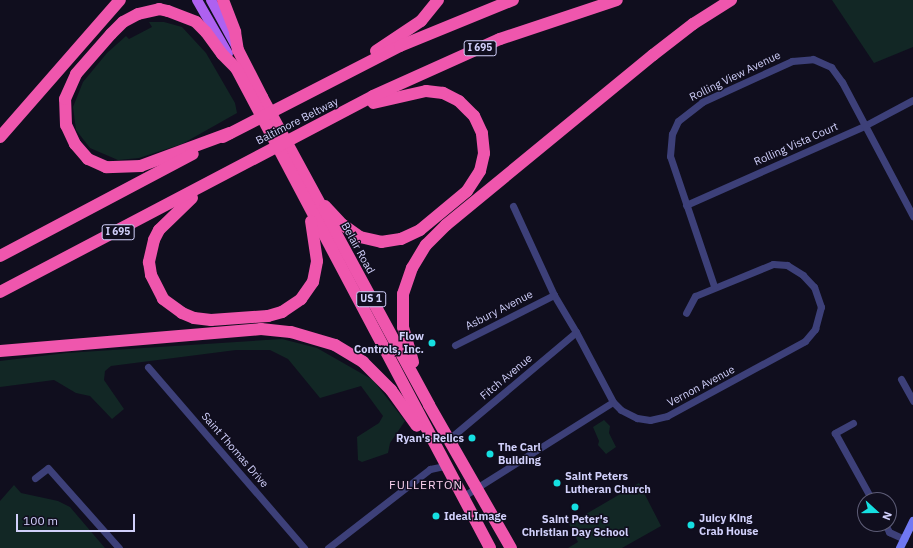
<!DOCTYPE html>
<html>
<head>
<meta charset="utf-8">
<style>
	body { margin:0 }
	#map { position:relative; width:913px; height:548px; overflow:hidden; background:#100e1e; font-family:"IBM Plex Sans",sans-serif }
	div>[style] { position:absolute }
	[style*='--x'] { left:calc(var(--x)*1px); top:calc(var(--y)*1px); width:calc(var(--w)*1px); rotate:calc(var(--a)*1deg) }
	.green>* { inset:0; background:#122725 }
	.street>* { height:7px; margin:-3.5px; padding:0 3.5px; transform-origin:3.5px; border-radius:3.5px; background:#3d4079 }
	.secondary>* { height:8px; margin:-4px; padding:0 4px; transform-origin:4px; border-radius:4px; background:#7078f2 }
	.primary>* { height:10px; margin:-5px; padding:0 5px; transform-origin:5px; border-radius:5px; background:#ae61f0 }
	.highway>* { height:12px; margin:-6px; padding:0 6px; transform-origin:6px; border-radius:6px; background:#ef56ad }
	.dots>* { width:11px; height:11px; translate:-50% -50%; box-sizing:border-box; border:2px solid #100e1e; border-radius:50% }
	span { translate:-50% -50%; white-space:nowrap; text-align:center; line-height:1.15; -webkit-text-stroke:3px #100e1e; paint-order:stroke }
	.shield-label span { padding:1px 3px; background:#100e1e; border:1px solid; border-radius:3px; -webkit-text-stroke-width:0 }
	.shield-label { font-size:10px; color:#d1d0fb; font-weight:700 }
	.street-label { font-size:11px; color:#d1d0fb }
	.poi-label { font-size:11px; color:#d1d0fb; font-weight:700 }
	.right { translate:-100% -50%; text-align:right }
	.left { translate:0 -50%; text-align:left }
	.neighbourhood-label { font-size:12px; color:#fbd2ef; letter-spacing:1px }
	.north { position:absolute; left:857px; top:492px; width:40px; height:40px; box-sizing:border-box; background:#100e1e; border:1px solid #5d5c76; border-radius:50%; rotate:111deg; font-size:11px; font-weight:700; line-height:16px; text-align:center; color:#d1d0fb }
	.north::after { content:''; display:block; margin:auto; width:14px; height:18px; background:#15dfe1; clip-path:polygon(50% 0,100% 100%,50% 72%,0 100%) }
	.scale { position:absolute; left:16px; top:514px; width:119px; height:18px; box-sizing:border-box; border:2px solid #d1d0fb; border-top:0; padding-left:5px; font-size:12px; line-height:14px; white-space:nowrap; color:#d1d0fb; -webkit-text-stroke:3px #100e1e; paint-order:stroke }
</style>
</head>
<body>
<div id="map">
	<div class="green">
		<i style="clip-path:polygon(832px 0,913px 0,913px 47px,874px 63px)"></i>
		<i style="clip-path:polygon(149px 22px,164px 22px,182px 27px,206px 53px,235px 103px,237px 113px,182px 144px,139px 158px,118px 160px,90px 148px,76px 130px,73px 107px,83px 82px,107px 53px,126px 36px,129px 39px,152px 27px)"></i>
		<i style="clip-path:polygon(282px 339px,317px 348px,373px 380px,405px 421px,390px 443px,388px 453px,362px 462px,358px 460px,357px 437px,379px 423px,383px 416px,361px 386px,320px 398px,288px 359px,270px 350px,236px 350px,111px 366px,105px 371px,104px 380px,124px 409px,112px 419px,90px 396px,76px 393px,54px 380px,0 387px,0 361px,66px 353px)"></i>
		<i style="clip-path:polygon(604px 420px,610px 426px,609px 433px,616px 447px,606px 454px,598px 445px,599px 441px,593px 427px)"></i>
		<i style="clip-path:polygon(639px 483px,661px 526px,622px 548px,568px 548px,578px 542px,569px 524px)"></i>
		<i style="clip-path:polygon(14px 485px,21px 493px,58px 501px,70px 507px,105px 548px,0 548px,0 501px)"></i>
	</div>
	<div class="street">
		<i style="--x:686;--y:205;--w:195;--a:-23.9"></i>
		<i style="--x:864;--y:126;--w:55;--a:-28"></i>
		<i style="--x:513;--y:206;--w:98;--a:65.3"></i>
		<i style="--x:554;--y:295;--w:43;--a:59.3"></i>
		<i style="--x:576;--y:332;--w:79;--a:62.1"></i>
		<i style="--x:613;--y:402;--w:11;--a:45"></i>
		<i style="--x:621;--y:410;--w:18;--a:27"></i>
		<i style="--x:637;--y:418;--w:13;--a:9"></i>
		<i style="--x:650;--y:420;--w:17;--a:-13"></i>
		<i style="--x:667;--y:416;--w:157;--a:-28.5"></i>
		<i style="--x:805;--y:341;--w:16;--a:-50"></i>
		<i style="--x:815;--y:329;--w:23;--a:-75"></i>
		<i style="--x:821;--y:307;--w:21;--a:-109"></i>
		<i style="--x:814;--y:287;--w:16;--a:-133"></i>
		<i style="--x:803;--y:275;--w:19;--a:-148"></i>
		<i style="--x:787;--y:265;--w:14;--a:-176"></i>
		<i style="--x:773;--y:264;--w:84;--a:157.7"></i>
		<i style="--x:695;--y:296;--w:19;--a:118"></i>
		<i style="--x:714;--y:286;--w:137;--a:-108.7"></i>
		<i style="--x:670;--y:156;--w:22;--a:-85"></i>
		<i style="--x:672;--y:134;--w:14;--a:-65"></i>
		<i style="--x:678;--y:121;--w:31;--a:-38"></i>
		<i style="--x:702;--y:102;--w:99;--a:-24.5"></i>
		<i style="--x:792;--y:61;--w:21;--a:-5"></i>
		<i style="--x:813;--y:59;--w:20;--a:24"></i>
		<i style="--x:831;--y:67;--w:19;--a:54"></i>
		<i style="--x:842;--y:82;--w:152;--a:62.1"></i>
		<i style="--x:455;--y:345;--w:111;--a:-26.8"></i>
		<i style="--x:148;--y:367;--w:239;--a:49.2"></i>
		<i style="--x:901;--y:379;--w:25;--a:61"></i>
		<i style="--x:853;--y:423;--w:21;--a:151"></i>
		<i style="--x:835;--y:433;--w:77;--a:61.1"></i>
		<i style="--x:449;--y:439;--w:166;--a:-40.1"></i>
		<i style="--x:35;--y:478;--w:16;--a:-38"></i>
		<i style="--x:48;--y:468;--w:107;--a:48.4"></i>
		<i style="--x:462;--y:497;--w:178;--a:-32.2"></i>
		<i style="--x:885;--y:524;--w:9;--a:63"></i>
		<i style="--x:889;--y:532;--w:17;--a:25"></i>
		<i style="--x:328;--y:548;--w:129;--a:-37.8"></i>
		<i style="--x:430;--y:469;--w:14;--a:-12"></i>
	</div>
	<div class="secondary">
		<i style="--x:900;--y:548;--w:30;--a:-64"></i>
	</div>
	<div class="primary">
		<i style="--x:197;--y:0;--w:62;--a:60.1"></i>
		<i style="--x:211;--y:0;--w:52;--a:61.5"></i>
	</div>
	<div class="highway">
		<i style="--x:223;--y:0;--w:34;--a:69"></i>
		<i style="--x:235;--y:32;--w:18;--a:81"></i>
		<i style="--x:238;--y:50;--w:53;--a:62.9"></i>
		<i style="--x:262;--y:97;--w:350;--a:61.5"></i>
		<i style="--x:429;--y:405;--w:165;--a:60.2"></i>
		<i style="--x:376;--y:51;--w:54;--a:-33.7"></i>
		<i style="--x:421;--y:21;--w:27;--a:-51"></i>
		<i style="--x:230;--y:133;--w:95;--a:159.7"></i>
		<i style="--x:141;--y:166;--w:35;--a:178"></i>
		<i style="--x:106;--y:167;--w:20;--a:-156"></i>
		<i style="--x:88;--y:159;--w:20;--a:-131"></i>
		<i style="--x:75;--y:144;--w:21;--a:-115"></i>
		<i style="--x:66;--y:125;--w:26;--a:-92"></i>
		<i style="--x:65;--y:99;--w:27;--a:-66"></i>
		<i style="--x:76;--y:74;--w:53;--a:-48.8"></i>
		<i style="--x:111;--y:34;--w:17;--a:-45"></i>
		<i style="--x:123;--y:22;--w:17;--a:-28"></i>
		<i style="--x:138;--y:14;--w:22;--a:-13"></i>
		<i style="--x:159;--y:9;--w:9;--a:13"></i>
		<i style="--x:168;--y:11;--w:30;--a:21"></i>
		<i style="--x:196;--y:22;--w:14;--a:45"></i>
		<i style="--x:206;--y:32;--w:27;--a:54"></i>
		<i style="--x:222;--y:54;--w:20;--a:45"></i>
		<i style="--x:236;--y:68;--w:543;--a:62.11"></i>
		<i style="--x:0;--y:137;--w:182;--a:-48.8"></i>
		<i style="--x:223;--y:137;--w:199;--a:-27.2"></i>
		<i style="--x:400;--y:46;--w:122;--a:-22.2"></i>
		<i style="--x:192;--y:198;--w:46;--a:135.9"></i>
		<i style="--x:159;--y:230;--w:11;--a:117"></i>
		<i style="--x:154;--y:240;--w:23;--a:103"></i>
		<i style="--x:149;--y:262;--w:13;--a:81"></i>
		<i style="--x:151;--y:275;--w:27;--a:63"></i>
		<i style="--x:163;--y:299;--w:24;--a:36"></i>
		<i style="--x:182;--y:313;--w:13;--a:23"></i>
		<i style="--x:194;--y:318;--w:17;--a:7"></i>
		<i style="--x:211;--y:320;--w:57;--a:-4"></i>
		<i style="--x:268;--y:316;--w:15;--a:-16"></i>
		<i style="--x:282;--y:312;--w:23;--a:-34"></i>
		<i style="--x:301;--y:299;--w:21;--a:-55"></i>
		<i style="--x:313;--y:282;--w:21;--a:-79"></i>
		<i style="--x:317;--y:261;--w:40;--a:-98.5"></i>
		<i style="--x:325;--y:206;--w:26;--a:47"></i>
		<i style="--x:343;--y:225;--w:21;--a:35"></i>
		<i style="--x:360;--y:237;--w:22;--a:13"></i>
		<i style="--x:381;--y:242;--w:20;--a:-9"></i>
		<i style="--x:401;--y:239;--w:21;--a:-25"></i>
		<i style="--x:420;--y:230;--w:61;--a:-39.7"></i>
		<i style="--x:467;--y:191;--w:24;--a:-57"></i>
		<i style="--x:480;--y:171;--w:18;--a:-77"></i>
		<i style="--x:484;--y:153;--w:20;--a:-96"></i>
		<i style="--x:482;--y:133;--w:19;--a:-115"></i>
		<i style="--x:474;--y:116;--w:21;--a:-135"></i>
		<i style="--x:459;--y:101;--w:18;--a:-153"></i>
		<i style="--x:443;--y:93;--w:17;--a:-173"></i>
		<i style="--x:426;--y:91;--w:54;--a:167.2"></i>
		<i style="--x:0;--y:256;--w:218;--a:-27.9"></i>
		<i style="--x:0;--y:292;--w:421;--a:-27.7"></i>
		<i style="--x:373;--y:96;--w:139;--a:-24.2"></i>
		<i style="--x:500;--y:39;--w:123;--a:-18.4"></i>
		<i style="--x:0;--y:351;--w:262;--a:-4.8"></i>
		<i style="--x:261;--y:329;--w:30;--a:6"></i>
		<i style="--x:291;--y:332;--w:46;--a:16.5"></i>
		<i style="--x:335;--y:345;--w:33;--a:31"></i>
		<i style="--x:363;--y:362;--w:40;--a:45"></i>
		<i style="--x:391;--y:390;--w:44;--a:54.2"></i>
		<i style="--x:413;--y:362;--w:36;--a:-106"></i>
		<i style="--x:403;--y:327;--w:33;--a:-90"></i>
		<i style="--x:403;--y:294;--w:28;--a:-71"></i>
		<i style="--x:412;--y:268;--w:27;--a:-59"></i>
		<i style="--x:426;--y:245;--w:28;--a:-45"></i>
		<i style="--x:446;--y:225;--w:268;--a:-39.4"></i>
		<i style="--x:653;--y:55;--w:51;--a:-37.8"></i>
		<i style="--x:693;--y:24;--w:45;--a:-32.3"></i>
	</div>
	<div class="dots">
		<i style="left:432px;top:343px;background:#15dfe1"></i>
		<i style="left:472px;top:438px;background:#15dfe1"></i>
		<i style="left:490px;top:454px;background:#15dfe1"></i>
		<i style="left:557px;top:483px;background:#15dfe1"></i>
		<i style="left:575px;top:507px;background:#15dfe1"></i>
		<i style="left:436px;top:516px;background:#15dfe1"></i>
		<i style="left:691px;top:525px;background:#15dfe1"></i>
	</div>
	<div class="shield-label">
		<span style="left:480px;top:48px">I 695</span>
		<span style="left:118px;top:232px">I 695</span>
		<span style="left:371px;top:299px">US 1</span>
	</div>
	<div class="street-label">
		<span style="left:735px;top:76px;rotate:-26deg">Rolling View Avenue</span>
		<span style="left:297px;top:121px;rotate:-27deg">Baltimore Beltway</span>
		<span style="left:796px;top:144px;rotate:-24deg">Rolling Vista Court</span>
		<span style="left:358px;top:248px;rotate:61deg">Belair Road</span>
		<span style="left:499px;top:310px;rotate:-27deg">Asbury Avenue</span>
		<span style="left:506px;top:377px;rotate:-40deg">Fitch Avenue</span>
		<span style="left:701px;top:386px;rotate:-28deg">Vernon Avenue</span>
		<span style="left:235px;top:450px;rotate:49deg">Saint Thomas Drive</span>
	</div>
	<div class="poi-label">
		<span class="right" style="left:424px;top:343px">Flow<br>Controls, Inc.</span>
		<span class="right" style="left:464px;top:438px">Ryan's Relics</span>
		<span class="left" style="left:498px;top:454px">The Carl<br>Building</span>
		<span class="left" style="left:565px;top:483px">Saint Peters<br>Lutheran Church</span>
		<span class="left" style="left:444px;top:516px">Ideal Image</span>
		<span class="left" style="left:699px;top:525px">Juicy King<br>Crab House</span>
		<span style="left:575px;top:526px">Saint Peter's<br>Christian Day School</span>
	</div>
	<div class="neighbourhood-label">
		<span style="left:426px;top:485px">FULLERTON</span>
	</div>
	<div class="north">N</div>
	<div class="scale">100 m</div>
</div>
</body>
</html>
